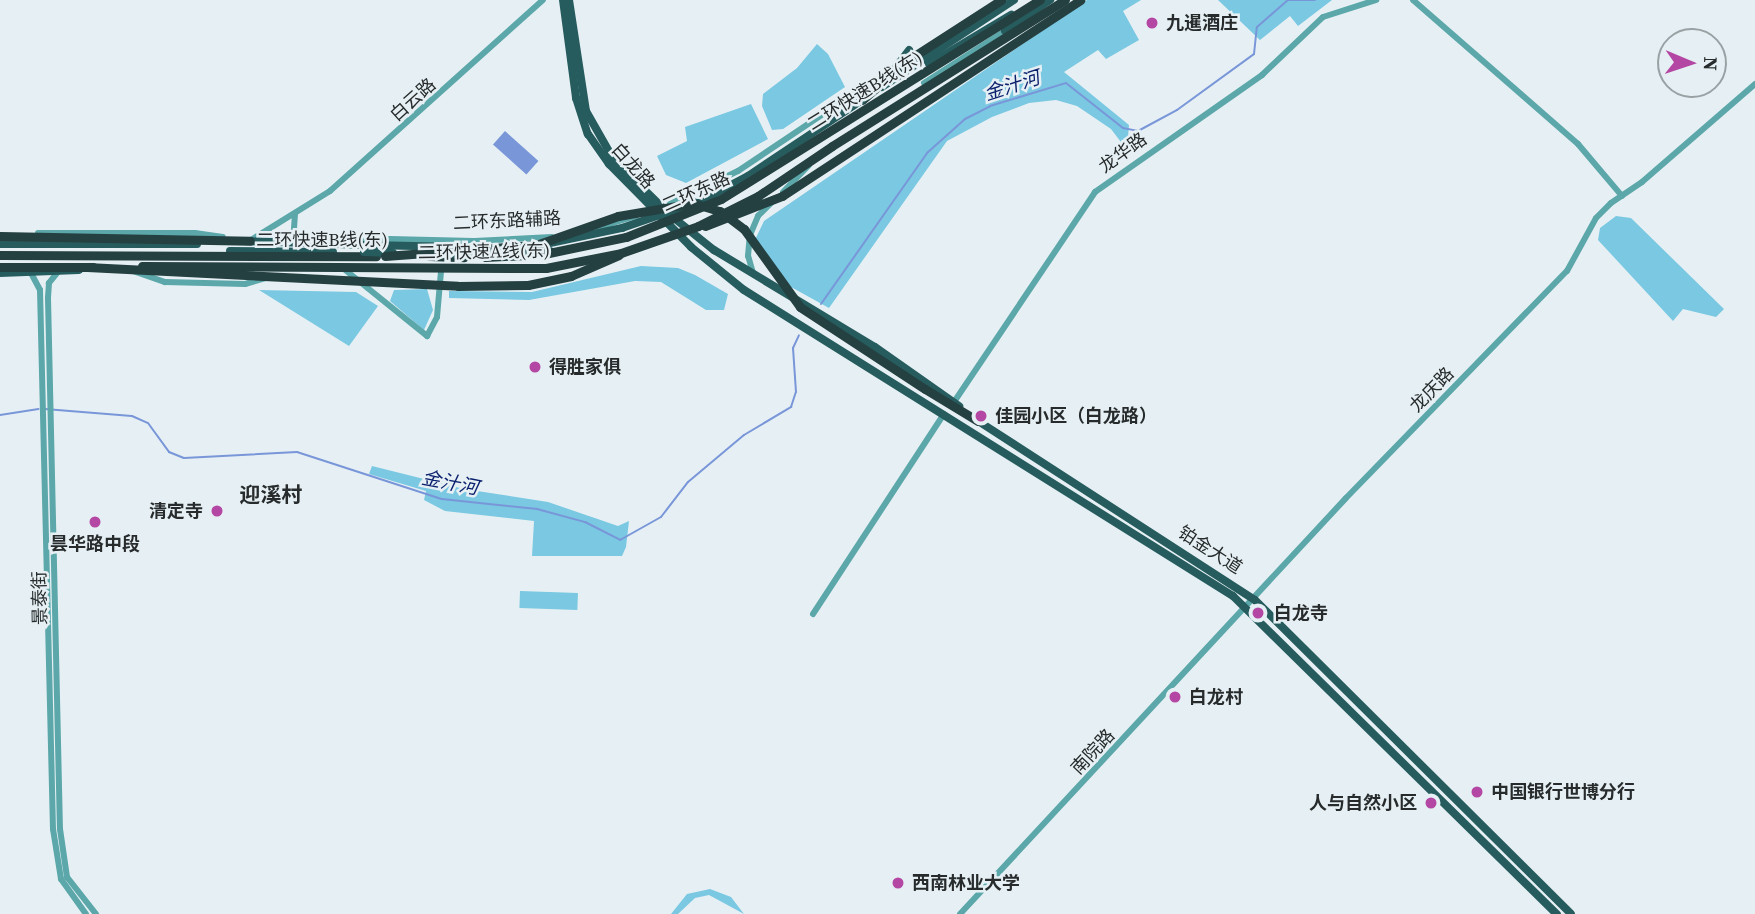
<!DOCTYPE html>
<html>
<head>
<meta charset="utf-8">
<style>
	body { margin:0 }
	#map { position:relative; width:1755px; height:914px; overflow:hidden; background:#e6f0f4; font-family:"Source Serif 4","Noto Sans SC",serif }
	div>[style] { position:absolute }
	[style*='--x'] { left:calc(var(--x)*1px); top:calc(var(--y)*1px); width:calc(var(--w)*1px); rotate:calc(var(--a)*1deg) }
	.green>* { inset:0; background:#7ac8e1; transform-origin:0 0 }
	.water>* { inset:0; background:#7996d9; transform-origin:0 0 }
	.stream>* { height:2px; margin:-1px; padding:0 1px; transform-origin:1px; border-radius:1px; background:#7996d9 }
	.minor>* { height:6px; margin:-3px; padding:0 3px; transform-origin:3px; border-radius:3px; background:#5ca7a9 }
	.major>* { height:8px; margin:-4px; padding:0 4px; transform-origin:4px; border-radius:4px; background:#275c5e }
	.highway>* { height:9px; margin:-4.5px; padding:0 4.5px; transform-origin:4.5px; border-radius:4.5px; background:#254041 }
	.major-bridge>* { height:8px; margin:-4px; padding:0 4px; transform-origin:4px; border-radius:4px; background:#275c5e }
	.highway-bridge>* { height:9px; margin:-4.5px; padding:0 4.5px; transform-origin:4.5px; border-radius:4.5px; background:#254041 }
	.dots>* { width:19px; height:19px; translate:-50% -50%; box-sizing:border-box; border:4px solid #e6f0f4; border-radius:50% }
	span { translate:-50% -50%; white-space:nowrap; text-align:center; line-height:1.15; -webkit-text-stroke:5px #e6f0f4; paint-order:stroke }
	.poi-label { font-size:18px; color:#272b2c; font-weight:700 }
	.left { translate:0 -50%; text-align:left }
	.right { translate:-100% -50%; text-align:right }
	.street-label { font-size:18px; color:#272b2c }
	.water-label { font-size:19px; color:#0c216e; font-style:italic }
	.quarter-label { font-size:21px; color:#272b2c; font-weight:700 }
	.north { position:absolute; left:1657px; top:28px; width:70px; height:70px; box-sizing:border-box; background:#e6f0f4; border:2px solid #9aa1a4; border-radius:50%; rotate:92deg; font-size:19px; font-weight:700; line-height:28px; text-align:center; color:#272b2c }
	.north::after { content:''; display:block; margin:auto; width:24px; height:32px; background:#b547a4; clip-path:polygon(50% 0,100% 100%,50% 72%,0 100%) }
</style>
</head>
<body>
<div id="map">
	<div class="green">
		<i style="clip-path:polygon(1087px 0,1141px 0,1123px 11px,1139px 40px,1106px 59px,1098px 50px,1064px 72px,1129px 125px,1127px 150px,1111px 129px,1077px 106px,1056px 100px,1029px 103px,992px 117px,947px 141px,829px 308px,782px 282px,754px 242px,764px 221px)"></i>
		<i style="clip-path:polygon(1218px 0,1332px 0,1298px 26px,1290px 16px,1260px 40px)"></i>
		<i style="clip-path:polygon(817px 44px,828px 54px,845px 87px,783px 129px,772px 130px,762px 106px,763px 94px,797px 68px)"></i>
		<i style="clip-path:polygon(751px 104px,768px 139px,686px 183px,666px 175px,657px 156px,687px 141px,685px 127px)"></i>
		<i style="clip-path:polygon(1616px 216px,1631px 218px,1724px 309px,1716px 317px,1683px 309px,1673px 321px,1598px 240px,1600px 228px)"></i>
		<i style="clip-path:polygon(641px 266px,678px 268px,695px 275px,728px 294px,724px 310px,706px 310px,661px 282px,635px 281px,529px 300px,449px 298px,449px 291px,532px 292px)"></i>
		<i style="clip-path:polygon(427px 289px,433px 310px,424px 330px,390px 301px,394px 290px)"></i>
		<i style="clip-path:polygon(259px 290px,356px 292px,378px 306px,349px 346px)"></i>
		<i style="clip-path:polygon(372px 466px,464px 489px,548px 502px,618px 526px,629px 521px,626px 547px,622px 556px,532px 556px,534px 521px,445px 511px,424px 500px,426px 491px,369px 474px)"></i>
		<i style="left:520px;top:591px;width:58px;height:17px;rotate:2deg"></i>
		<i style="clip-path:polygon(710px 889px,731px 897px,744px 914px,709px 895px,695px 898px,678px 914px,671px 914px,687px 894px)"></i>
	</div>
	<div class="water">
		<i style="left:505px;top:131px;width:45px;height:18px;rotate:42deg"></i>
	</div>
	<div class="stream">
		<i style="--x:821;--y:304;--w:184;--a:-54.9"></i>
		<i style="--x:927;--y:153;--w:51;--a:-41.8"></i>
		<i style="--x:965;--y:119;--w:28;--a:-27"></i>
		<i style="--x:990;--y:106;--w:79;--a:-16.8"></i>
		<i style="--x:1066;--y:83;--w:73;--a:38.3"></i>
		<i style="--x:1123;--y:128;--w:15;--a:11"></i>
		<i style="--x:1138;--y:131;--w:44;--a:-28.3"></i>
		<i style="--x:1177;--y:110;--w:95;--a:-36"></i>
		<i style="--x:1254;--y:54;--w:27;--a:-84"></i>
		<i style="--x:1257;--y:27;--w:41;--a:-41.1"></i>
		<i style="--x:1288;--y:0;--w:27;--a:0"></i>
		<i style="--x:45;--y:409;--w:87;--a:4.6"></i>
		<i style="--x:132;--y:416;--w:17;--a:24"></i>
		<i style="--x:148;--y:423;--w:36;--a:54"></i>
		<i style="--x:169;--y:452;--w:16;--a:22"></i>
		<i style="--x:184;--y:458;--w:113;--a:-3"></i>
		<i style="--x:297;--y:452;--w:152;--a:18"></i>
		<i style="--x:442;--y:499;--w:96;--a:6"></i>
		<i style="--x:537;--y:509;--w:50;--a:15.2"></i>
		<i style="--x:585;--y:522;--w:39;--a:27"></i>
		<i style="--x:620;--y:540;--w:47;--a:-29.3"></i>
		<i style="--x:661;--y:517;--w:44;--a:-52.4"></i>
		<i style="--x:688;--y:482;--w:73;--a:-40"></i>
		<i style="--x:744;--y:435;--w:55;--a:-30.8"></i>
		<i style="--x:791;--y:407;--w:16;--a:-72"></i>
		<i style="--x:796;--y:392;--w:44;--a:-93.9"></i>
		<i style="--x:793;--y:348;--w:14;--a:-65"></i>
		<i style="--x:0;--y:415;--w:39;--a:-9"></i>
	</div>
	<div class="minor">
		<i style="--x:1413;--y:0;--w:219;--a:41.1"></i>
		<i style="--x:1578;--y:144;--w:68;--a:49.8"></i>
		<i style="--x:924;--y:83;--w:96;--a:-32.7"></i>
		<i style="--x:783;--y:192;--w:37;--a:-46"></i>
		<i style="--x:670;--y:204;--w:76;--a:-25.9"></i>
		<i style="--x:738;--y:171;--w:142;--a:-33.8"></i>
		<i style="--x:295;--y:214;--w:28;--a:94"></i>
		<i style="--x:293;--y:242;--w:14;--a:-21"></i>
		<i style="--x:306;--y:237;--w:168;--a:1.4"></i>
		<i style="--x:474;--y:241;--w:78;--a:-2.9"></i>
		<i style="--x:593;--y:229;--w:45;--a:-16.8"></i>
		<i style="--x:38;--y:233;--w:157;--a:0"></i>
		<i style="--x:195;--y:233;--w:28;--a:8"></i>
		<i style="--x:251;--y:240;--w:93;--a:-31.8"></i>
		<i style="--x:330;--y:191;--w:286;--a:-41.9"></i>
		<i style="--x:344;--y:269;--w:107;--a:38.9"></i>
		<i style="--x:427;--y:336;--w:21;--a:-62"></i>
		<i style="--x:437;--y:317;--w:46;--a:-85"></i>
		<i style="--x:133;--y:271;--w:34;--a:19"></i>
		<i style="--x:165;--y:282;--w:80;--a:1.4"></i>
		<i style="--x:245;--y:284;--w:22;--a:-16"></i>
		<i style="--x:31;--y:273;--w:19;--a:62"></i>
		<i style="--x:40;--y:290;--w:539;--a:88.62"></i>
		<i style="--x:53;--y:829;--w:51;--a:80.9"></i>
		<i style="--x:61;--y:879;--w:43;--a:54.5"></i>
		<i style="--x:57;--y:273;--w:13;--a:129"></i>
		<i style="--x:49;--y:283;--w:15;--a:94"></i>
		<i style="--x:48;--y:298;--w:531;--a:88.71"></i>
		<i style="--x:60;--y:829;--w:49;--a:81.7"></i>
		<i style="--x:67;--y:877;--w:47;--a:51.9"></i>
		<i style="--x:753;--y:273;--w:18;--a:-106"></i>
		<i style="--x:748;--y:256;--w:21;--a:-85"></i>
		<i style="--x:750;--y:235;--w:21;--a:-67"></i>
		<i style="--x:758;--y:216;--w:20;--a:-45"></i>
		<i style="--x:954;--y:402;--w:253;--a:-56.1"></i>
		<i style="--x:1095;--y:192;--w:204;--a:-35"></i>
		<i style="--x:1262;--y:75;--w:84;--a:-43.6"></i>
		<i style="--x:1323;--y:17;--w:56;--a:-17.8"></i>
		<i style="--x:813;--y:614;--w:239;--a:-56.8"></i>
		<i style="--x:960;--y:914;--w:567;--a:-47.14"></i>
		<i style="--x:1346;--y:498;--w:317;--a:-45.8"></i>
		<i style="--x:1567;--y:271;--w:60;--a:-61.3"></i>
		<i style="--x:1596;--y:218;--w:21;--a:-45"></i>
		<i style="--x:1611;--y:203;--w:37;--a:-34"></i>
		<i style="--x:1642;--y:182;--w:150;--a:-40.9"></i>
	</div>
	<div class="major">
		<i style="--x:563;--y:0;--w:99;--a:82.4"></i>
		<i style="--x:576;--y:98;--w:38;--a:72"></i>
		<i style="--x:588;--y:134;--w:37;--a:55"></i>
		<i style="--x:609;--y:164;--w:117;--a:45.3"></i>
		<i style="--x:691;--y:247;--w:68;--a:39.1"></i>
		<i style="--x:744;--y:290;--w:577;--a:32.04"></i>
		<i style="--x:1233;--y:596;--w:454;--a:44.5"></i>
		<i style="--x:569;--y:0;--w:112;--a:81.3"></i>
		<i style="--x:586;--y:111;--w:56;--a:60.3"></i>
		<i style="--x:614;--y:160;--w:77;--a:44.5"></i>
		<i style="--x:669;--y:214;--w:58;--a:38.7"></i>
		<i style="--x:714;--y:250;--w:188;--a:31.1"></i>
		<i style="--x:875;--y:347;--w:103;--a:35.1"></i>
		<i style="--x:1005;--y:31;--w:55;--a:-34.6"></i>
		<i style="--x:929;--y:64;--w:96;--a:-30.9"></i>
		<i style="--x:894;--y:70;--w:25;--a:-53"></i>
		<i style="--x:882;--y:87;--w:158;--a:-33.4"></i>
		<i style="--x:856;--y:92;--w:36;--a:-27"></i>
		<i style="--x:244;--y:241;--w:121;--a:1.9"></i>
		<i style="--x:0;--y:244;--w:197;--a:0"></i>
		<i style="--x:230;--y:251;--w:103;--a:0.6"></i>
		<i style="--x:0;--y:273;--w:79;--a:-2.2"></i>
		<i style="--x:975;--y:419;--w:333;--a:32.9"></i>
		<i style="--x:1255;--y:600;--w:445;--a:44.8"></i>
	</div>
	<div class="highway">
		<i style="--x:862;--y:100;--w:61;--a:-41"></i>
		<i style="--x:908;--y:60;--w:111;--a:-32.8"></i>
		<i style="--x:832;--y:146;--w:275;--a:-32.1"></i>
		<i style="--x:705;--y:226;--w:83;--a:-21.3"></i>
		<i style="--x:782;--y:196;--w:357;--a:-33.3"></i>
		<i style="--x:0;--y:236;--w:250;--a:1.1"></i>
		<i style="--x:0;--y:255;--w:376;--a:0.2"></i>
		<i style="--x:429;--y:256;--w:35;--a:2"></i>
		<i style="--x:485;--y:257;--w:42;--a:-2.7"></i>
		<i style="--x:142;--y:266;--w:404;--a:0.3"></i>
		<i style="--x:0;--y:267;--w:93;--a:0"></i>
		<i style="--x:528;--y:285;--w:44;--a:-11.8"></i>
		<i style="--x:571;--y:276;--w:52;--a:-23.6"></i>
		<i style="--x:925;--y:389;--w:62;--a:31.1"></i>
	</div>
	<div class="major-bridge">
		<i style="--x:550;--y:243;--w:74;--a:-11.8"></i>
		<i style="--x:622;--y:228;--w:86;--a:-19.1"></i>
		<i style="--x:703;--y:200;--w:51;--a:-28.1"></i>
		<i style="--x:748;--y:176;--w:137;--a:-33.7"></i>
		<i style="--x:365;--y:245;--w:99;--a:1.2"></i>
		<i style="--x:364;--y:252;--w:29;--a:2"></i>
		<i style="--x:455;--y:254;--w:95;--a:-1.8"></i>
	</div>
	<div class="highway-bridge">
		<i style="--x:544;--y:254;--w:84;--a:-11.7"></i>
		<i style="--x:626;--y:237;--w:102;--a:-21.8"></i>
		<i style="--x:721;--y:199;--w:376;--a:-32"></i>
		<i style="--x:385;--y:256;--w:151;--a:-4.2"></i>
		<i style="--x:536;--y:245;--w:87;--a:-19.5"></i>
		<i style="--x:618;--y:216;--w:76;--a:-9.8"></i>
		<i style="--x:693;--y:203;--w:28;--a:17"></i>
		<i style="--x:720;--y:211;--w:30;--a:37"></i>
		<i style="--x:744;--y:229;--w:96;--a:54.3"></i>
		<i style="--x:800;--y:307;--w:149;--a:33.3"></i>
		<i style="--x:87;--y:267;--w:371;--a:2.9"></i>
		<i style="--x:458;--y:286;--w:70;--a:-0.8"></i>
		<i style="--x:546;--y:268;--w:76;--a:-11.3"></i>
		<i style="--x:621;--y:253;--w:82;--a:-19.3"></i>
		<i style="--x:698;--y:226;--w:67;--a:-26.6"></i>
		<i style="--x:758;--y:196;--w:89;--a:-34"></i>
	</div>
	<div class="dots">
		<i style="left:1152px;top:23px;background:#b547a4"></i>
		<i style="left:535px;top:367px;background:#b547a4"></i>
		<i style="left:981px;top:416px;background:#b547a4"></i>
		<i style="left:217px;top:511px;background:#b547a4"></i>
		<i style="left:95px;top:522px;background:#b547a4"></i>
		<i style="left:1258px;top:613px;background:#b547a4"></i>
		<i style="left:1175px;top:697px;background:#b547a4"></i>
		<i style="left:1477px;top:792px;background:#b547a4"></i>
		<i style="left:1431px;top:803px;background:#b547a4"></i>
		<i style="left:898px;top:883px;background:#b547a4"></i>
	</div>
	<div class="poi-label">
		<span class="left" style="left:1166px;top:23px">九暹酒庄</span>
		<span class="left" style="left:549px;top:367px">得胜家俱</span>
		<span class="left" style="left:995px;top:416px">佳园小区（白龙路）</span>
		<span class="right" style="left:203px;top:511px">清定寺</span>
		<span style="left:95px;top:544px">昙华路中段</span>
		<span class="left" style="left:1274px;top:613px">白龙寺</span>
		<span class="left" style="left:1189px;top:697px">白龙村</span>
		<span class="left" style="left:1491px;top:792px">中国银行世博分行</span>
		<span class="right" style="left:1417px;top:803px">人与自然小区</span>
		<span class="left" style="left:912px;top:883px">西南林业大学</span>
	</div>
	<div class="street-label">
		<span style="left:865px;top:91px;rotate:-32deg">二环快速B线(东)</span>
		<span style="left:413px;top:100px;rotate:-42deg">白云路</span>
		<span style="left:1123px;top:153px;rotate:-36deg">龙华路</span>
		<span style="left:633px;top:166px;rotate:48deg">白龙路</span>
		<span style="left:696px;top:192px;rotate:-24deg">二环东路</span>
		<span style="left:507px;top:221px;rotate:-3deg">二环东路辅路</span>
		<span style="left:322px;top:240px">二环快速B线(东)</span>
		<span style="left:484px;top:252px;rotate:-1deg">二环快速A线(东)</span>
		<span style="left:1432px;top:390px;rotate:-46deg">龙庆路</span>
		<span style="left:1210px;top:550px;rotate:33deg">铂金大道</span>
		<span style="left:40px;top:598px;rotate:-91deg">景泰街</span>
		<span style="left:1093px;top:752px;rotate:-47deg">南院路</span>
	</div>
	<div class="water-label">
		<span style="left:1012px;top:86px;rotate:-18deg">金汁河</span>
		<span style="left:450px;top:483px;rotate:11deg">金汁河</span>
	</div>
	<div class="quarter-label">
		<span style="left:271px;top:495px">迎溪村</span>
	</div>
	<div class="north">N</div>
</div>
</body>
</html>
